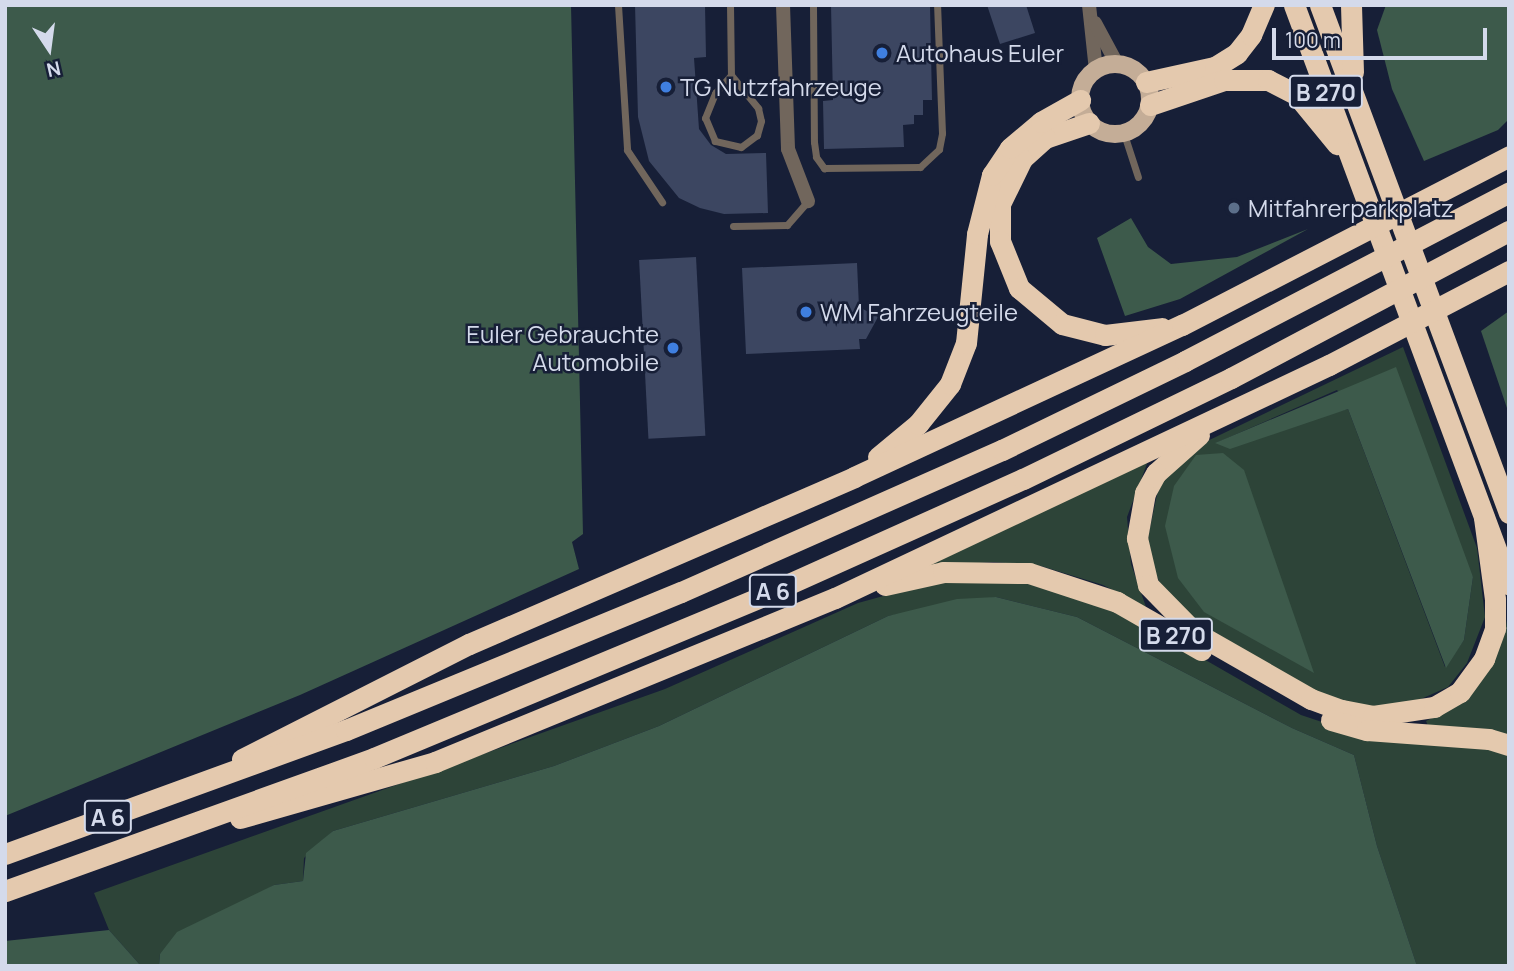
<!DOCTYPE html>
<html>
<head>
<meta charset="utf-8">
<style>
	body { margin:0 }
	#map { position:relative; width:1514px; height:971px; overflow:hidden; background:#171f37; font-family:Manrope,sans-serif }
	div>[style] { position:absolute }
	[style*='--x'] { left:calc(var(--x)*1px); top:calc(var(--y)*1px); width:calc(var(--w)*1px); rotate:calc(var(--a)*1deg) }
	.green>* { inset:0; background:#2d4438 }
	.forest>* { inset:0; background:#3d5a4b }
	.building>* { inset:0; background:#3c4661; transform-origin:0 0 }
	.lane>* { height:7px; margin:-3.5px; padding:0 3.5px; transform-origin:3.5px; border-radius:3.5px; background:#71665c }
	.street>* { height:14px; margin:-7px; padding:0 7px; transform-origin:7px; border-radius:7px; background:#71665c }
	.primary>* { height:18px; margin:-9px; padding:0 9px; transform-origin:9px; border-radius:9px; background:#c4ad97 }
	.primary>.ring { margin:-9px; padding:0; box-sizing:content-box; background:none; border:18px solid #c4ad97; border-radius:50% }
	.highway>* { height:21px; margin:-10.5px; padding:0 10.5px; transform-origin:10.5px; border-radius:10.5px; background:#e4c9ae }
	.dots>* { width:19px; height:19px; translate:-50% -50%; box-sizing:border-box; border:4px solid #171f37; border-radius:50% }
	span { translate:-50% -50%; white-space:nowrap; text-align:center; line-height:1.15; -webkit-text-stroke:5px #171f37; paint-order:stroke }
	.shield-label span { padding:2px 5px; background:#171f37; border:2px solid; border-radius:5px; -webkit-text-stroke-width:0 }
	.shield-label { font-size:23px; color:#d4daeb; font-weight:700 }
	.poi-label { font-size:24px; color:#d4daeb }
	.left { translate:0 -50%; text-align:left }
	.right { translate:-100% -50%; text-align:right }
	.frame { position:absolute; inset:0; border:7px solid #d4daeb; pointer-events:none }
	.north { position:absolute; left:14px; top:14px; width:70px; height:70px; -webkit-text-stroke:5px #171f37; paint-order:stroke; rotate:167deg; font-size:19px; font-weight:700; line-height:28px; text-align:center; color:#d4daeb }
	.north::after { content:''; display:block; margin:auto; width:24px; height:32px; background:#d4daeb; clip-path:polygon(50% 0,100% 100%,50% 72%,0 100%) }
	.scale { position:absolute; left:1272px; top:28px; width:215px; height:32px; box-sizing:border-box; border:4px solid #d4daeb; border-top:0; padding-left:9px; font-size:21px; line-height:24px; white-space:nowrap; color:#d4daeb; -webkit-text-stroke:5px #171f37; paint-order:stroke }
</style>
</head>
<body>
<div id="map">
	<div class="green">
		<i style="clip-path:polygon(evenodd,1403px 347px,1477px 548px,1485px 617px,1467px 663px,1448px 687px,1394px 711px,1324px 699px,1195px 625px,1161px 587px,1150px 558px,1148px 537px,1158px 490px,1173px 467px,1201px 444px,1403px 347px,1337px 390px,1473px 577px,1464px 640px,1445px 667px,1348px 409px,1216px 443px,1337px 390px)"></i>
		<i style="clip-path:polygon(1148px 461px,1127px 517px,1131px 564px,1146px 607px,1103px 585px,1041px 566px,993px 562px,926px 567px,926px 564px)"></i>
		<i style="clip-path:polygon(986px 576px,1059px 586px,1162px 635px,1301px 715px,1346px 730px,1490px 747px,1509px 754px,1509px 966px,1417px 966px,1377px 846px,1354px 755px,1292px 728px,1077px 617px,996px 597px,888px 616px,659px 726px,554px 766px,333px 831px,304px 858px,303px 881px,274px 885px,160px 954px,159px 966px,141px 966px,109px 930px,94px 893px,665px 689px,858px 603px,945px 579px)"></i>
		<i style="clip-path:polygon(1508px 613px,1509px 737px,1428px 726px,1426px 721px,1459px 704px,1506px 626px)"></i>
	</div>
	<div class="forest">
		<i style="clip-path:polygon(5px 5px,571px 5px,583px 534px,572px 542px,579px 569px,300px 695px,5px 816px)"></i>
		<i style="clip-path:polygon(1386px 5px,1509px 5px,1509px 119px,1498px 130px,1424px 161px,1392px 89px,1377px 30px)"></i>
		<i style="clip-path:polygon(1131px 218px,1148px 247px,1171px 264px,1237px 257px,1308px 229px,1180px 299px,1125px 316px,1097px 238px)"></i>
		<i style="clip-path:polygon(1509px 311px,1509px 414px,1481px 331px)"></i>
		<i style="clip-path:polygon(1396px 367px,1473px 577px,1464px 640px,1446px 668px,1348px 409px,1230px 449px,1215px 443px)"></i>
		<i style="clip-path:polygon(1223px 453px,1244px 470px,1314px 673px,1204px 612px,1178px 578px,1165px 526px,1174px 486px,1196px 455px)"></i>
		<i style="clip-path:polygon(996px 597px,1077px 617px,1292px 728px,1354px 755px,1377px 846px,1417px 966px,159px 966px,160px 954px,177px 932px,274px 885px,303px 881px,306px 853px,333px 831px,554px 766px,659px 726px,888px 616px,957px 599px)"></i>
		<i style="clip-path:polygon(109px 930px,141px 966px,5px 966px,5px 941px)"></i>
	</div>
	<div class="building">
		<i style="clip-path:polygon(635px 5px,705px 5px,706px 57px,694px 58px,699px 129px,711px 145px,726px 154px,766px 153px,768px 213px,724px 214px,700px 208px,679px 198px,649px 161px,638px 117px)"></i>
		<i style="clip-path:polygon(831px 5px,930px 5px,932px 100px,923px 100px,923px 115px,914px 115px,914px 124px,903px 125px,904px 147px,824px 149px,823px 101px,833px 100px)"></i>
		<i style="clip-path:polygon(987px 5px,1026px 5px,1035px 33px,1000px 44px)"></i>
		<i style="left:696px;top:257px;width:179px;height:57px;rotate:87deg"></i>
		<i style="clip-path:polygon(857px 263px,859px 307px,878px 317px,866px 339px,859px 339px,860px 349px,746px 354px,742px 268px)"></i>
	</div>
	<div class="lane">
		<i style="--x:618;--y:5;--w:145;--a:86.4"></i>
		<i style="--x:627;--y:150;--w:63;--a:56.1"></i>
		<i style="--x:730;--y:5;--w:70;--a:89.2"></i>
		<i style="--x:731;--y:75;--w:43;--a:50.7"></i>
		<i style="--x:758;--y:108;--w:13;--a:77"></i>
		<i style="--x:761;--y:121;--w:15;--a:106"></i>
		<i style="--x:757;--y:135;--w:20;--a:143"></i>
		<i style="--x:741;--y:147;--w:27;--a:-167"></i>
		<i style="--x:715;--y:141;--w:25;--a:-113"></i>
		<i style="--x:705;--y:118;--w:27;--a:-68"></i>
		<i style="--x:715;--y:93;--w:24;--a:-48"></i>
		<i style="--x:813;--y:5;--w:137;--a:89.6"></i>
		<i style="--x:814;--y:142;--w:15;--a:82"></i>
		<i style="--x:816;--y:157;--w:14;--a:54"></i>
		<i style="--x:824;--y:168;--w:96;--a:-0.6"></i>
		<i style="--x:920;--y:167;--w:26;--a:-43"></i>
		<i style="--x:939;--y:149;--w:16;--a:-79"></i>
		<i style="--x:942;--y:133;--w:128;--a:-92.2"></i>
		<i style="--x:1124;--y:134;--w:45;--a:72"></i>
		<i style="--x:733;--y:226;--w:54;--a:-1.1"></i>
		<i style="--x:787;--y:225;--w:32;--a:-49"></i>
	</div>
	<div class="street">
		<i style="--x:783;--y:5;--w:144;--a:88"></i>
		<i style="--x:788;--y:149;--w:56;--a:69"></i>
		<i style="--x:1089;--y:5;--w:65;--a:83.9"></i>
		<i style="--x:1095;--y:23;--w:47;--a:61.8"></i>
	</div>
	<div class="primary">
		<i class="ring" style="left:1080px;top:64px;width:52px;height:52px"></i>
	</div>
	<div class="highway">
		<i style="--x:1294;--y:5;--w:618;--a:69.63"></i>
		<i style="--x:1320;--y:5;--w:542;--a:69.59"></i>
		<i style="--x:1351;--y:5;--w:67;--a:88.3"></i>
		<i style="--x:1146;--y:82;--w:71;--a:-12.3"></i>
		<i style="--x:1215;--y:67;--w:26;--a:-32"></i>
		<i style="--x:1237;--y:53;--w:23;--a:-52"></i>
		<i style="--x:1251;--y:35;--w:33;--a:-67"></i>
		<i style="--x:1150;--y:105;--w:78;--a:-18.7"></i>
		<i style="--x:1224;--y:80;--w:44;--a:0"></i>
		<i style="--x:1268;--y:80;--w:31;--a:27"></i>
		<i style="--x:1296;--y:94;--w:65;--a:50.6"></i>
		<i style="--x:1089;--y:123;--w:46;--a:161.2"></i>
		<i style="--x:1045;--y:138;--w:31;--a:138"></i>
		<i style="--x:1022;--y:159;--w:50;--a:116.1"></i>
		<i style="--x:1000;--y:204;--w:37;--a:90"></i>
		<i style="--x:1000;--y:241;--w:51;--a:68"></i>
		<i style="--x:1019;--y:288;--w:56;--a:39.9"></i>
		<i style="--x:1062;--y:324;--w:44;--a:14.3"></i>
		<i style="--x:1105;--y:335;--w:57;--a:-7"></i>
		<i style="--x:1199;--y:435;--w:57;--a:138.5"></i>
		<i style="--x:1156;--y:473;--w:23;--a:119"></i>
		<i style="--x:1145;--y:493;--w:46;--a:100.1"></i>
		<i style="--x:1137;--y:538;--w:48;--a:76.8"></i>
		<i style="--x:1148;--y:585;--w:66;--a:45.6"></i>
		<i style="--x:1194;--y:632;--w:135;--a:29.8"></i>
		<i style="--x:1311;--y:699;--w:33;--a:20"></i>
		<i style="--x:1342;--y:710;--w:32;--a:11"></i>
		<i style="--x:1373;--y:716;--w:62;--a:-8.4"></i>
		<i style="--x:1434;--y:707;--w:30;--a:-30"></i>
		<i style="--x:1460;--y:692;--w:41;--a:-54"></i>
		<i style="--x:1484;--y:659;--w:33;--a:-70"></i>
		<i style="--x:1495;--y:628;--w:29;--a:-90"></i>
		<i style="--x:1495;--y:599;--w:82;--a:-97.7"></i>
		<i style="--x:878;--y:457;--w:52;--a:-39.5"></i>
		<i style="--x:918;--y:424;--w:51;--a:-51.3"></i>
		<i style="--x:950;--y:384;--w:44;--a:-68.7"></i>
		<i style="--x:966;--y:343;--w:110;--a:-84.2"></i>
		<i style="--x:977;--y:234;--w:61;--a:-75.7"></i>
		<i style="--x:992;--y:175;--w:32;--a:-56"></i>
		<i style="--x:1010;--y:148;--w:40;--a:-40"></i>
		<i style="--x:1041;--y:122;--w:45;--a:-29.4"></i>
		<i style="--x:885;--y:585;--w:59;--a:-12.6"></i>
		<i style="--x:943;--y:572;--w:86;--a:0.7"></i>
		<i style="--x:1029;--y:573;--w:93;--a:18.2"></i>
		<i style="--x:1117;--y:602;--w:97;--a:29.7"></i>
		<i style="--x:1331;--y:720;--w:37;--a:16"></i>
		<i style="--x:1367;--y:730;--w:122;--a:4.2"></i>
		<i style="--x:1489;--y:739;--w:21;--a:17"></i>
		<i style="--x:242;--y:759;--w:254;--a:-26.9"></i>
		<i style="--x:469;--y:644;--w:420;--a:-23.4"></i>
		<i style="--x:854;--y:477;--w:362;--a:-24.9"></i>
		<i style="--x:1182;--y:325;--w:368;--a:-27.3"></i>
		<i style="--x:240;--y:818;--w:203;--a:-16"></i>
		<i style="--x:435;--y:762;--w:432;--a:-22.3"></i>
		<i style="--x:835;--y:598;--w:546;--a:-25.25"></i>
		<i style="--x:1329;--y:365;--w:203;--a:-27.6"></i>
		<i style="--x:5;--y:854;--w:363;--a:-20"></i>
		<i style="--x:346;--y:730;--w:362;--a:-22.4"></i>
		<i style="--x:681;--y:592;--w:351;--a:-23.9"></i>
		<i style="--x:1002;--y:450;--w:203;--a:-25.9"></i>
		<i style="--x:1185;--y:361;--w:365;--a:-27.5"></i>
		<i style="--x:5;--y:891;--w:392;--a:-19.8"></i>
		<i style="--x:374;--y:758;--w:418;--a:-22.6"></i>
		<i style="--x:760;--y:597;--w:288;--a:-24.2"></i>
		<i style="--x:1023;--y:479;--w:231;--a:-25.9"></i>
		<i style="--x:1231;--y:378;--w:314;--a:-27.9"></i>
	</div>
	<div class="dots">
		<i style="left:882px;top:53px;background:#3f7fe0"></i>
		<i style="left:666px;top:87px;background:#3f7fe0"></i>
		<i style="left:1234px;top:208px;background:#5c6f8a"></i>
		<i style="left:806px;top:312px;background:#3f7fe0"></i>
		<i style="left:673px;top:348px;background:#3f7fe0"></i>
	</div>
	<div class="shield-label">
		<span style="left:1326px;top:92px">B 270</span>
		<span style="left:773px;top:591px">A 6</span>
		<span style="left:1176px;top:635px">B 270</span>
		<span style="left:108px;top:817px">A 6</span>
	</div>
	<div class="poi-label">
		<span class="left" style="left:896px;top:53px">Autohaus Euler</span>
		<span class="left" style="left:680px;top:87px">TG Nutzfahrzeuge</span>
		<span class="left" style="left:1248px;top:208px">Mitfahrerparkplatz</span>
		<span class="left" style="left:820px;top:312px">WM Fahrzeugteile</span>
		<span class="right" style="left:659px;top:348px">Euler Gebrauchte<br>Automobile</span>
	</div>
	<div class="frame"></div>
	<div class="north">N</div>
	<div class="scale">100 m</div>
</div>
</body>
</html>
